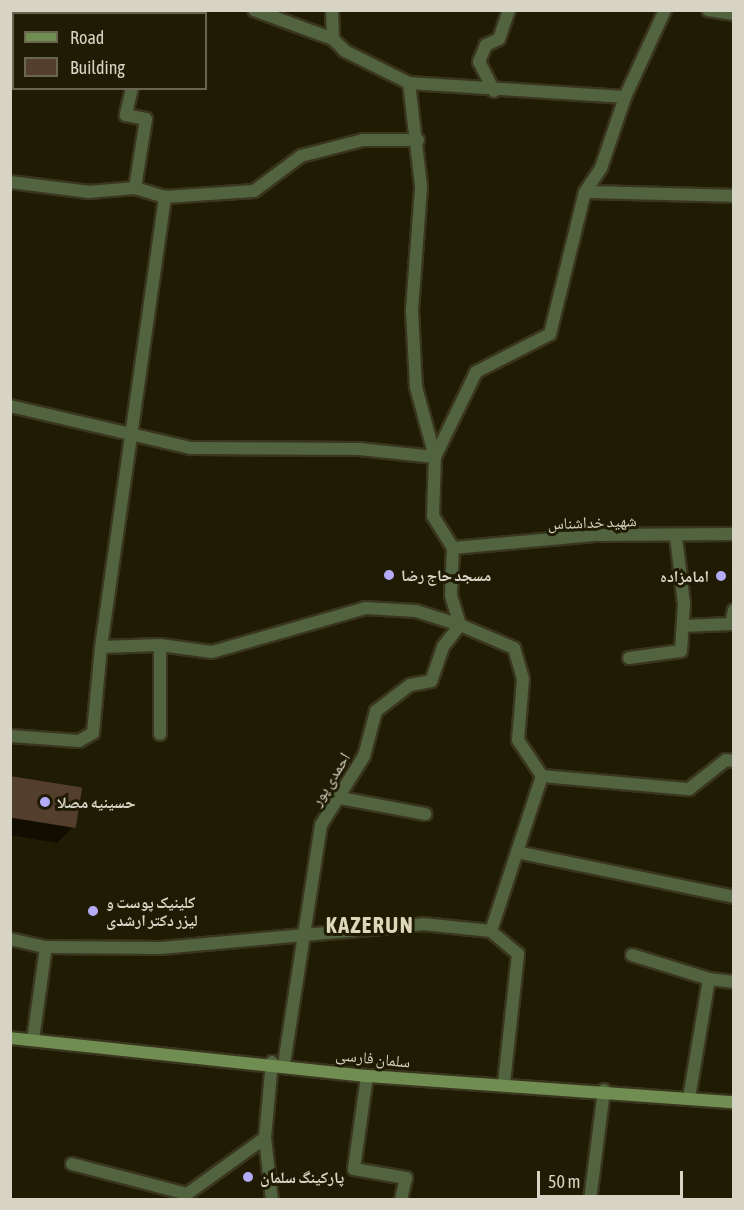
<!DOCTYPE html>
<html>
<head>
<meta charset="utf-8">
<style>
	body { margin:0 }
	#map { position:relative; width:744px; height:1210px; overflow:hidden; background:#201b03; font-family:"Asap Condensed","Noto Naskh Arabic",sans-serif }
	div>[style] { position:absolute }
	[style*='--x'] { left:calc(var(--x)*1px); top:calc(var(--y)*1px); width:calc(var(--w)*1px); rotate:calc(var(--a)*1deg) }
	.shadow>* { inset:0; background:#0007 }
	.building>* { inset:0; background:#543f2d; transform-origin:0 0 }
	.roads { filter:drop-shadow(2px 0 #3a351e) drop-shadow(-2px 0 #3a351e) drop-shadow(0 2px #3a351e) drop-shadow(0 -2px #3a351e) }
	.minor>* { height:12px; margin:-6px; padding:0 6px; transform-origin:6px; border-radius:6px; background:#51643f }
	.secondary>* { height:12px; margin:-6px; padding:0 6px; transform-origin:6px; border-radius:6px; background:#708e51 }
	.dots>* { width:16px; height:16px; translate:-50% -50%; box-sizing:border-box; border:3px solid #201b03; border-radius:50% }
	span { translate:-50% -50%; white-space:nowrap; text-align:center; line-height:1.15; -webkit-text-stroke:6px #201b03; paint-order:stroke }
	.street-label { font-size:16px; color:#d7d4c5 }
	.poi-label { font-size:16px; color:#d7d4c5; font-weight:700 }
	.left { translate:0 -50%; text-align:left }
	.right { translate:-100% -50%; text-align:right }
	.district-label { font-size:22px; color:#ded7ba; font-weight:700; letter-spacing:1.5px }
	.frame { position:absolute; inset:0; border:12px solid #d7d4c5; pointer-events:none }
	.legend { position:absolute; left:12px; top:12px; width:195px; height:78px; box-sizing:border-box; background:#201b03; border:2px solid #696551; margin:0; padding:8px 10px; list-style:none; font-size:18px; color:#d7d4c5 }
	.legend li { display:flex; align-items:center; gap:12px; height:30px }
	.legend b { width:30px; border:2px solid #696551 }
	.scale { position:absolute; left:537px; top:1171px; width:146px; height:27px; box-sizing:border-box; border:3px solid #d7d4c5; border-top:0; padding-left:8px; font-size:18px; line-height:21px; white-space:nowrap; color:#d7d4c5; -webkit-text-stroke:4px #201b03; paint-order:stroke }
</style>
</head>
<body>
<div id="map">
	<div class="shadow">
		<i style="clip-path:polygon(10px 777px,73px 827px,57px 843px,10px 835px)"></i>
	</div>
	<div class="building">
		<i style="left:10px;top:776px;width:73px;height:41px;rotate:9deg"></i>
	</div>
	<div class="roads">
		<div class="minor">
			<i style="--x:332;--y:10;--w:29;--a:88"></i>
			<i style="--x:708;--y:10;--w:26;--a:9"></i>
			<i style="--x:149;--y:14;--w:4;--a:-90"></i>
			<i style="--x:409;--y:83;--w:216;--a:3.7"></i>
			<i style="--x:132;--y:88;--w:28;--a:103"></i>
			<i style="--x:126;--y:115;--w:20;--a:11"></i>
			<i style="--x:146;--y:119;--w:70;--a:99.1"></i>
			<i style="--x:494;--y:91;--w:33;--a:-117"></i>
			<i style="--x:479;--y:62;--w:18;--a:-68"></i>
			<i style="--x:486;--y:45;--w:14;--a:-25"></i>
			<i style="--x:499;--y:39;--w:31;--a:-71"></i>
			<i style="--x:10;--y:182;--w:80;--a:7.2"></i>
			<i style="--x:89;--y:192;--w:46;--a:-5"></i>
			<i style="--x:135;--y:188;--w:31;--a:17"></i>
			<i style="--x:165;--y:197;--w:89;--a:-3.9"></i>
			<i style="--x:254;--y:191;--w:59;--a:-36.7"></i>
			<i style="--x:301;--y:156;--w:64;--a:-14.5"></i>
			<i style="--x:363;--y:140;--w:55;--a:0"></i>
			<i style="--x:585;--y:192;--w:149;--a:1.5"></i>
			<i style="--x:10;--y:406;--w:186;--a:13.1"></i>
			<i style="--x:191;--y:448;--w:168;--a:0.3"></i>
			<i style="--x:359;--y:449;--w:76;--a:6"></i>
			<i style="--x:435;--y:457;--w:73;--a:-105.2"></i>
			<i style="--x:416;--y:387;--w:77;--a:-93"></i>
			<i style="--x:412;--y:310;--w:124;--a:-85.8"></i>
			<i style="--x:421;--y:186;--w:104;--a:-96.6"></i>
			<i style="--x:409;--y:83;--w:72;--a:-153.4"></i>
			<i style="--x:345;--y:51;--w:17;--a:-135"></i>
			<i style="--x:333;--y:39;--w:84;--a:-159.8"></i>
			<i style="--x:453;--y:548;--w:145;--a:-5.2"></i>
			<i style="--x:597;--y:535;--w:137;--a:-0.4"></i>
			<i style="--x:683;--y:626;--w:48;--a:-2.4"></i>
			<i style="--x:731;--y:624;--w:14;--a:-78"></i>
			<i style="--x:160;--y:645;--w:89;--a:90"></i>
			<i style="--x:101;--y:647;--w:455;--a:-81.9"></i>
			<i style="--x:629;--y:658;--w:52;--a:-7.7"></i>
			<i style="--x:681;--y:651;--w:47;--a:-86.3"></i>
			<i style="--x:684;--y:604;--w:67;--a:-96.8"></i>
			<i style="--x:10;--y:736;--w:69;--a:4.1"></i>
			<i style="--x:79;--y:741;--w:16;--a:-30"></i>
			<i style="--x:93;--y:733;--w:86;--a:-84.7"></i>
			<i style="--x:101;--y:647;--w:59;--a:-1.9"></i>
			<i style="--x:160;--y:645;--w:52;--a:7.7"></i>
			<i style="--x:212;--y:652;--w:159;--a:-16"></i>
			<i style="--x:365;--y:608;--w:51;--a:3.4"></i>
			<i style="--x:416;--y:611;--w:46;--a:17.7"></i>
			<i style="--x:460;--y:625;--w:28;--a:128"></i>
			<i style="--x:443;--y:647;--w:36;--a:109"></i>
			<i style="--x:431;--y:681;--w:21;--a:169"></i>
			<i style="--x:410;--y:685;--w:43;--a:142.6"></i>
			<i style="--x:376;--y:711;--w:47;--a:104.9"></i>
			<i style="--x:364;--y:756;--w:81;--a:121.9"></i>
			<i style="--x:321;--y:825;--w:241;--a:98.8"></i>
			<i style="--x:542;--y:776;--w:148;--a:5.1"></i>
			<i style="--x:689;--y:789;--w:47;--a:-38.1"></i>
			<i style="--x:726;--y:760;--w:8;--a:7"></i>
			<i style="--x:335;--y:797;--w:92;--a:10.7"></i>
			<i style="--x:517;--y:852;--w:222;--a:11.7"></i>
			<i style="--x:10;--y:939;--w:37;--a:13"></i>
			<i style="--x:46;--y:947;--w:94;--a:98"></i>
			<i style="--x:46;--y:947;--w:115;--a:0.5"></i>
			<i style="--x:161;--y:948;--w:263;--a:-5.2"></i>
			<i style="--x:423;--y:924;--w:68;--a:5.9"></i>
			<i style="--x:632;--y:955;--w:81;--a:17.3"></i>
			<i style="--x:709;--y:979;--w:121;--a:99.5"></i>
			<i style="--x:709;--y:979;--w:25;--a:7"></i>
			<i style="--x:272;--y:1062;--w:76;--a:95.3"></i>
			<i style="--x:265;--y:1138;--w:62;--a:83.6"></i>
			<i style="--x:367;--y:1076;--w:94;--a:98"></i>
			<i style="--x:354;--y:1169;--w:53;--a:9.8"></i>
			<i style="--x:406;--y:1178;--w:23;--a:103"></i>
			<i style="--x:504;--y:1083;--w:130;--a:-83.8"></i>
			<i style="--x:518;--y:954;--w:35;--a:-140"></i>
			<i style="--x:491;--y:931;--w:163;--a:-71.8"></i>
			<i style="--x:542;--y:776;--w:43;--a:-123.7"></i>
			<i style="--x:518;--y:740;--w:61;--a:-85.3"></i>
			<i style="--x:523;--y:679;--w:32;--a:-106"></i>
			<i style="--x:514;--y:648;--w:59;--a:-156.9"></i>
			<i style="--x:460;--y:625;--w:31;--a:-107"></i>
			<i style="--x:451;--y:595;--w:47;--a:-87.6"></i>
			<i style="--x:453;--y:548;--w:38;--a:-122"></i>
			<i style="--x:433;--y:516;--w:59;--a:-88.1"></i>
			<i style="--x:435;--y:457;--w:94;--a:-64.2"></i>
			<i style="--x:476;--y:372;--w:83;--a:-27.2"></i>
			<i style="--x:550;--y:334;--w:146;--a:-76.2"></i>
			<i style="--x:585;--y:192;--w:29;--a:-56"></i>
			<i style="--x:601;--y:168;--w:75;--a:-71.3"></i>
			<i style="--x:625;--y:97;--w:96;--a:-65.3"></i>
			<i style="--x:72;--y:1164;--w:119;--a:14.6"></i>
			<i style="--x:187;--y:1194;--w:96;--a:-35.7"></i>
			<i style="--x:590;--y:1200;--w:111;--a:-82.7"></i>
		</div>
		<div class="secondary">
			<i style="--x:10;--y:1038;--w:359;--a:6.1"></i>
			<i style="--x:367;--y:1076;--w:368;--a:4.1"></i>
		</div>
	</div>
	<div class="dots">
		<i style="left:389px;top:575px;background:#b5acf9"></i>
		<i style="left:721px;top:576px;background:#b5acf9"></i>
		<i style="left:45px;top:802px;background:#b5acf9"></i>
		<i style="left:93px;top:911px;background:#b5acf9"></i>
		<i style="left:248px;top:1177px;background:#b5acf9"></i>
	</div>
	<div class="street-label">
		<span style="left:592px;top:522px;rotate:-2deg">شهید خداشناس</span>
		<span style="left:330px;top:779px;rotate:-58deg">احمدی پور</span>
		<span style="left:373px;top:1058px;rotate:6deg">سلمان فارسی</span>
	</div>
	<div class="poi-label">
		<span class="left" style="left:401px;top:575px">مسجد حاج رضا</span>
		<span class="right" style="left:709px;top:576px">امامزاده</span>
		<span class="left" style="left:57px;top:802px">حسینیه مصلا</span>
		<span class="left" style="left:106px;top:911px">کلینیک پوست و<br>لیزر دکتر ارشدی</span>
		<span class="left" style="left:260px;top:1177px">پارکینگ سلمان</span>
	</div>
	<div class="district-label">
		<span style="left:370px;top:926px">KAZERUN</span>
	</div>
	<div class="frame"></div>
	<ul class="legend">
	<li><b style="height:8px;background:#708e51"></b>Road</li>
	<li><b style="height:16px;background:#543f2d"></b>Building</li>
	</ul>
	<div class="scale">50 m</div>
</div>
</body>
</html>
